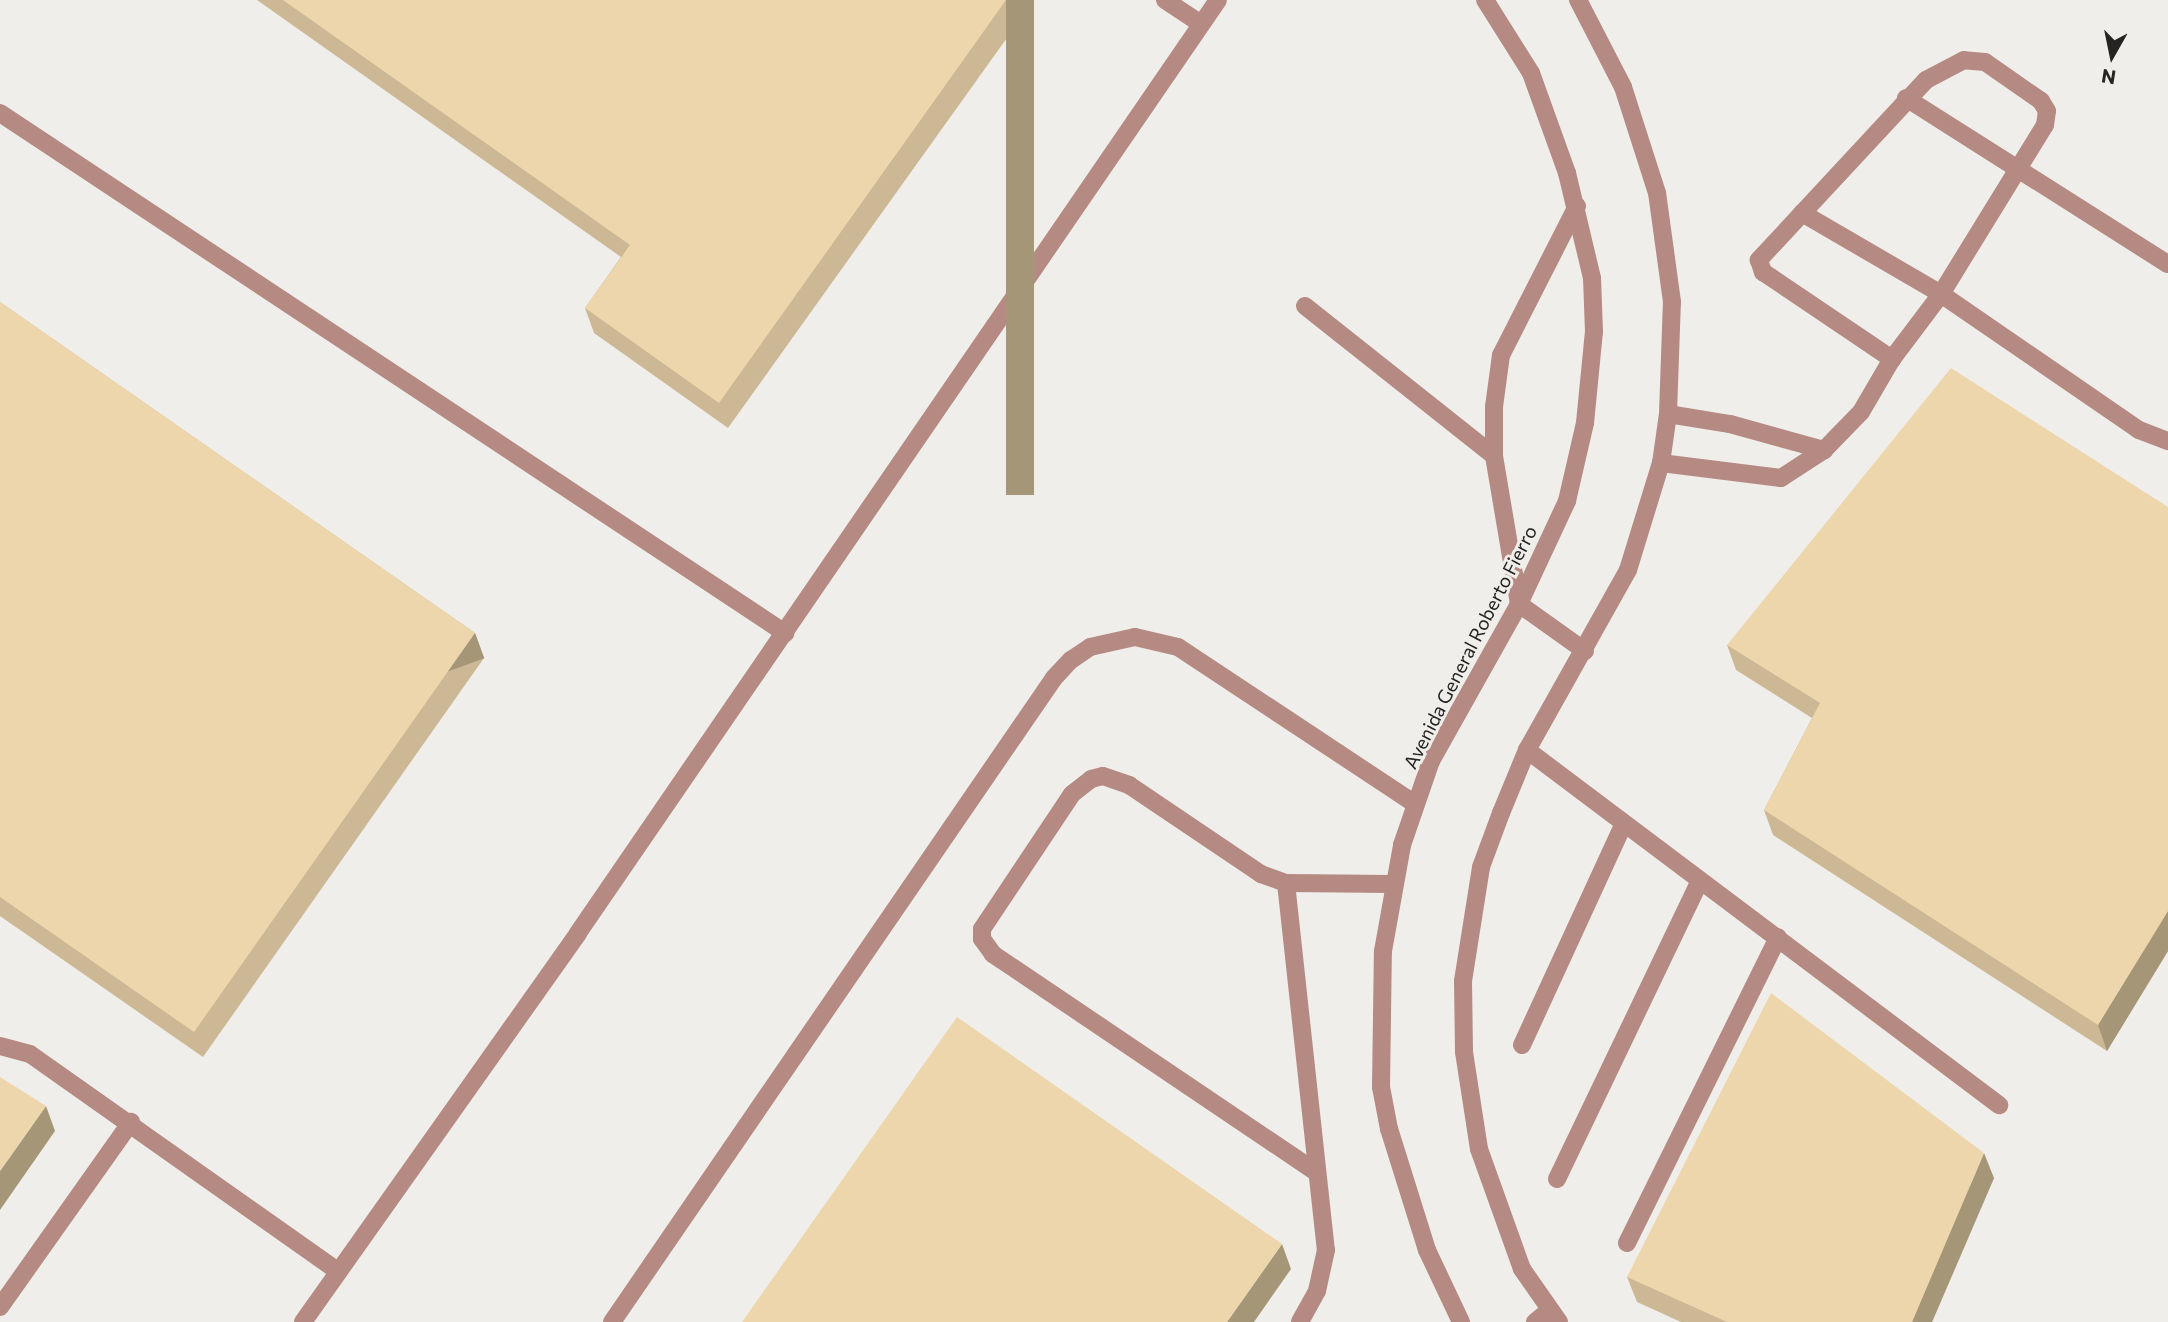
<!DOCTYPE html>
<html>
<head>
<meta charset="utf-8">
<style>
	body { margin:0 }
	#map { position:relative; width:2168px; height:1322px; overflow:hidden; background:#f0eeea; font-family:Commissioner,sans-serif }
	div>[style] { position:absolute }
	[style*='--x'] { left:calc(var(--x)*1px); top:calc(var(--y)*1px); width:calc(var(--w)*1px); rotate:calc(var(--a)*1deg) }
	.minor>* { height:18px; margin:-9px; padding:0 9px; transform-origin:9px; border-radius:9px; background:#b58a83 }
	.wall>* { inset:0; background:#ccb894 }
	.shaded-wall>* { inset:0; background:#a69678; transform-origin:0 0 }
	.building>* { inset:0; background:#edd6ac }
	span { translate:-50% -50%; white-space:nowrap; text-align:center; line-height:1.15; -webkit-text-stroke:6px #f0eeea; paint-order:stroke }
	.street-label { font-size:19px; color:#252423 }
	.north { position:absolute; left:2077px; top:21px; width:70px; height:70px; -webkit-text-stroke:5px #f0eeea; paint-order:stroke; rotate:189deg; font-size:19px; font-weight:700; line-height:28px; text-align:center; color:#252423 }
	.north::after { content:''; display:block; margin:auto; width:24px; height:32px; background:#252423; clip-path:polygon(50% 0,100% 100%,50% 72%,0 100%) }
</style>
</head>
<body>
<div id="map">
	<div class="minor">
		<i style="--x:1165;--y:0;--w:43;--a:33.7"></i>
		<i style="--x:1906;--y:98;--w:310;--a:32.4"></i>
		<i style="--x:0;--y:113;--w:942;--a:33.52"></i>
		<i style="--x:1577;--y:206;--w:167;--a:117"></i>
		<i style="--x:1501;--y:355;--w:52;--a:97.7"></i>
		<i style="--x:1494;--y:407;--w:49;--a:90"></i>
		<i style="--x:1494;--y:456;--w:150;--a:80.4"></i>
		<i style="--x:1519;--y:604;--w:81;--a:35.5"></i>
		<i style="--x:1802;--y:213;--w:161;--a:30.2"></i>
		<i style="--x:1941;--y:294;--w:240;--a:34.5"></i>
		<i style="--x:2139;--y:430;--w:31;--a:21"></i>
		<i style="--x:1305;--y:306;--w:241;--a:38.4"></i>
		<i style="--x:1668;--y:414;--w:63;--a:9.2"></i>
		<i style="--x:1730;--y:424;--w:98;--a:15.5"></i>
		<i style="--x:1661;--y:463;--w:121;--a:7.1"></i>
		<i style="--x:1781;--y:478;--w:51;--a:-33.1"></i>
		<i style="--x:1824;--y:450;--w:53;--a:-45.8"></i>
		<i style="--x:1861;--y:412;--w:61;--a:-59.7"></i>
		<i style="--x:1892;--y:359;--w:81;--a:-53"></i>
		<i style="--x:1941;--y:294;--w:198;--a:-58.4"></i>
		<i style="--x:2045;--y:125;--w:14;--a:-82"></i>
		<i style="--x:2047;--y:111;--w:12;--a:-121"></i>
		<i style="--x:2041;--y:101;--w:68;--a:-145.1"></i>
		<i style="--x:1985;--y:62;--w:21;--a:-175"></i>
		<i style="--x:1964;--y:60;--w:43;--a:152.2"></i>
		<i style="--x:1926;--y:80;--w:246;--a:132.9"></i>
		<i style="--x:1759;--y:260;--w:13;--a:72"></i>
		<i style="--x:1763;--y:272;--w:156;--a:34"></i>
		<i style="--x:1527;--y:750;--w:591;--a:36.95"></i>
		<i style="--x:1286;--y:883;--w:369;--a:83.8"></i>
		<i style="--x:1326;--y:1250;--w:42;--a:102.4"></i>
		<i style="--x:1317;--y:1291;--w:35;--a:119"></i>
		<i style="--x:1522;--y:1045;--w:244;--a:-65.3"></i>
		<i style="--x:0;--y:1046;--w:31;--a:15"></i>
		<i style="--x:30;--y:1054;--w:377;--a:35.2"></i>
		<i style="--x:1316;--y:1172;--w:390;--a:-146"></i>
		<i style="--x:993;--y:954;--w:19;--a:-126"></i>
		<i style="--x:982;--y:939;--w:10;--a:-90"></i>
		<i style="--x:982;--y:929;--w:162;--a:-56.3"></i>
		<i style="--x:1072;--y:794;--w:24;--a:-38"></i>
		<i style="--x:1091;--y:779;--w:12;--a:-14"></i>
		<i style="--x:1103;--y:776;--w:28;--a:19"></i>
		<i style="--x:1129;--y:785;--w:159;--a:34"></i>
		<i style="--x:1261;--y:874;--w:27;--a:20"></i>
		<i style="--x:1286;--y:883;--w:107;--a:0.5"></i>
		<i style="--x:1557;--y:1179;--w:331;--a:-64.4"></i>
		<i style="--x:1627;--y:1243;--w:341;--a:-63.7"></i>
		<i style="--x:0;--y:1307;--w:227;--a:-54.7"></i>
		<i style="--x:303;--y:1322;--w:476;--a:-54.7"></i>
		<i style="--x:578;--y:933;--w:1131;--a:-55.55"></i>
		<i style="--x:612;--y:1322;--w:781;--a:-55.54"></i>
		<i style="--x:1054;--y:678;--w:25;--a:-47"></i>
		<i style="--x:1071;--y:660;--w:23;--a:-34"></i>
		<i style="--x:1090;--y:647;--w:46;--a:-12.5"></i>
		<i style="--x:1135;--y:637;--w:44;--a:13.1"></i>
		<i style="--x:1178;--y:647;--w:284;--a:33.5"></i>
		<i style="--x:1461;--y:1322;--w:80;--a:-115.3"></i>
		<i style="--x:1427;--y:1250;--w:127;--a:-107.4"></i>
		<i style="--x:1389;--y:1129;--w:43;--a:-100.8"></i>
		<i style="--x:1381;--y:1087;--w:136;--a:-89.2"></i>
		<i style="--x:1383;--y:951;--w:108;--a:-79.8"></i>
		<i style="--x:1402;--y:845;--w:89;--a:-71"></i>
		<i style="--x:1431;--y:761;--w:180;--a:-60.7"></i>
		<i style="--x:1519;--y:604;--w:114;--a:-65"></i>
		<i style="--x:1567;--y:501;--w:80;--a:-77"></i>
		<i style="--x:1585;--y:423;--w:91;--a:-84.4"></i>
		<i style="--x:1594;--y:332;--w:54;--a:-92.1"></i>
		<i style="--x:1592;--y:278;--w:108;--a:-103.4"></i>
		<i style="--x:1567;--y:173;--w:106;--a:-109.8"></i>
		<i style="--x:1531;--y:73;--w:86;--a:-122.2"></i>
		<i style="--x:1535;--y:1322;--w:19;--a:-39"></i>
		<i style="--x:1559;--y:1322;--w:65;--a:-124.9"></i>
		<i style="--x:1522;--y:1269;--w:127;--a:-109.7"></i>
		<i style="--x:1479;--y:1149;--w:98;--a:-98.8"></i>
		<i style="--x:1464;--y:1052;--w:71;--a:-90.8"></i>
		<i style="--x:1463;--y:981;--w:115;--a:-81"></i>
		<i style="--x:1481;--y:867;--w:58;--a:-69.7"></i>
		<i style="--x:1501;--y:813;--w:68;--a:-67.6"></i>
		<i style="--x:1527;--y:750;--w:206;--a:-60.7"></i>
		<i style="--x:1628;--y:570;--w:112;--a:-72.9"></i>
		<i style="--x:1661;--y:463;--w:49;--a:-81.9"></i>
		<i style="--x:1668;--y:414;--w:112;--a:-88"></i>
		<i style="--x:1672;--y:302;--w:110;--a:-97.8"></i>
		<i style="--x:1657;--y:193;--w:111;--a:-107.8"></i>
		<i style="--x:1623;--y:87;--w:98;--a:-117.3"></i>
	</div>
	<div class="wall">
		<i style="clip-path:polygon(257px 0,1034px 0,728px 428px,594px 333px,585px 308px,621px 257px)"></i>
		<i style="clip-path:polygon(0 302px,475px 633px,484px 658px,203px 1057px,0 916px)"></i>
		<i style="clip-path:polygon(2168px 507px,2168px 951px,2107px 1051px,1773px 835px,1764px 810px,1812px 718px,1736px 670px,1727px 645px)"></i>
		<i style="clip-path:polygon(1994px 1178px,1932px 1322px,1681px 1322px,1637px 1302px,1627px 1277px)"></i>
	</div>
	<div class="shaded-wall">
		<i style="left:1006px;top:0;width:28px;height:495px"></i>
		<i style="left:475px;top:633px;width:27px;height:488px;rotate:70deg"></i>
		<i style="clip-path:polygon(2168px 911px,2168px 951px,2107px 1051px,2098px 1025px)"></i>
		<i style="clip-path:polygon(46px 1106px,55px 1131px,0 1210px,0 1171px)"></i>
		<i style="clip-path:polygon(1984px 1153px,1994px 1178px,1932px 1322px,1912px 1322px)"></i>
		<i style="clip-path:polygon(1282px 1244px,1291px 1269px,1254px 1322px,1227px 1322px)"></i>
	</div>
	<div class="building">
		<i style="clip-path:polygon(283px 0,1006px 0,719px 403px,585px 308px,630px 245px)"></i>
		<i style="clip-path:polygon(0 302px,475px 633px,194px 1032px,0 897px)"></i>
		<i style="clip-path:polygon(1951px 368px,2168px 507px,2168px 911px,2098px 1025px,1764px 810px,1820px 703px,1727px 645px)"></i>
		<i style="clip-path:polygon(1771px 993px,1984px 1153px,1912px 1322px,1727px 1322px,1627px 1277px)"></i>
		<i style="clip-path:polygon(957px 1017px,1282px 1244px,1227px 1322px,742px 1322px)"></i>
		<i style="clip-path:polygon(0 1077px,46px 1106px,0 1171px)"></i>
	</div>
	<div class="street-label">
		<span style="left:1470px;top:647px;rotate:-63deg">Avenida General Roberto Fierro</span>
	</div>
	<div class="north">N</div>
</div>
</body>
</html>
